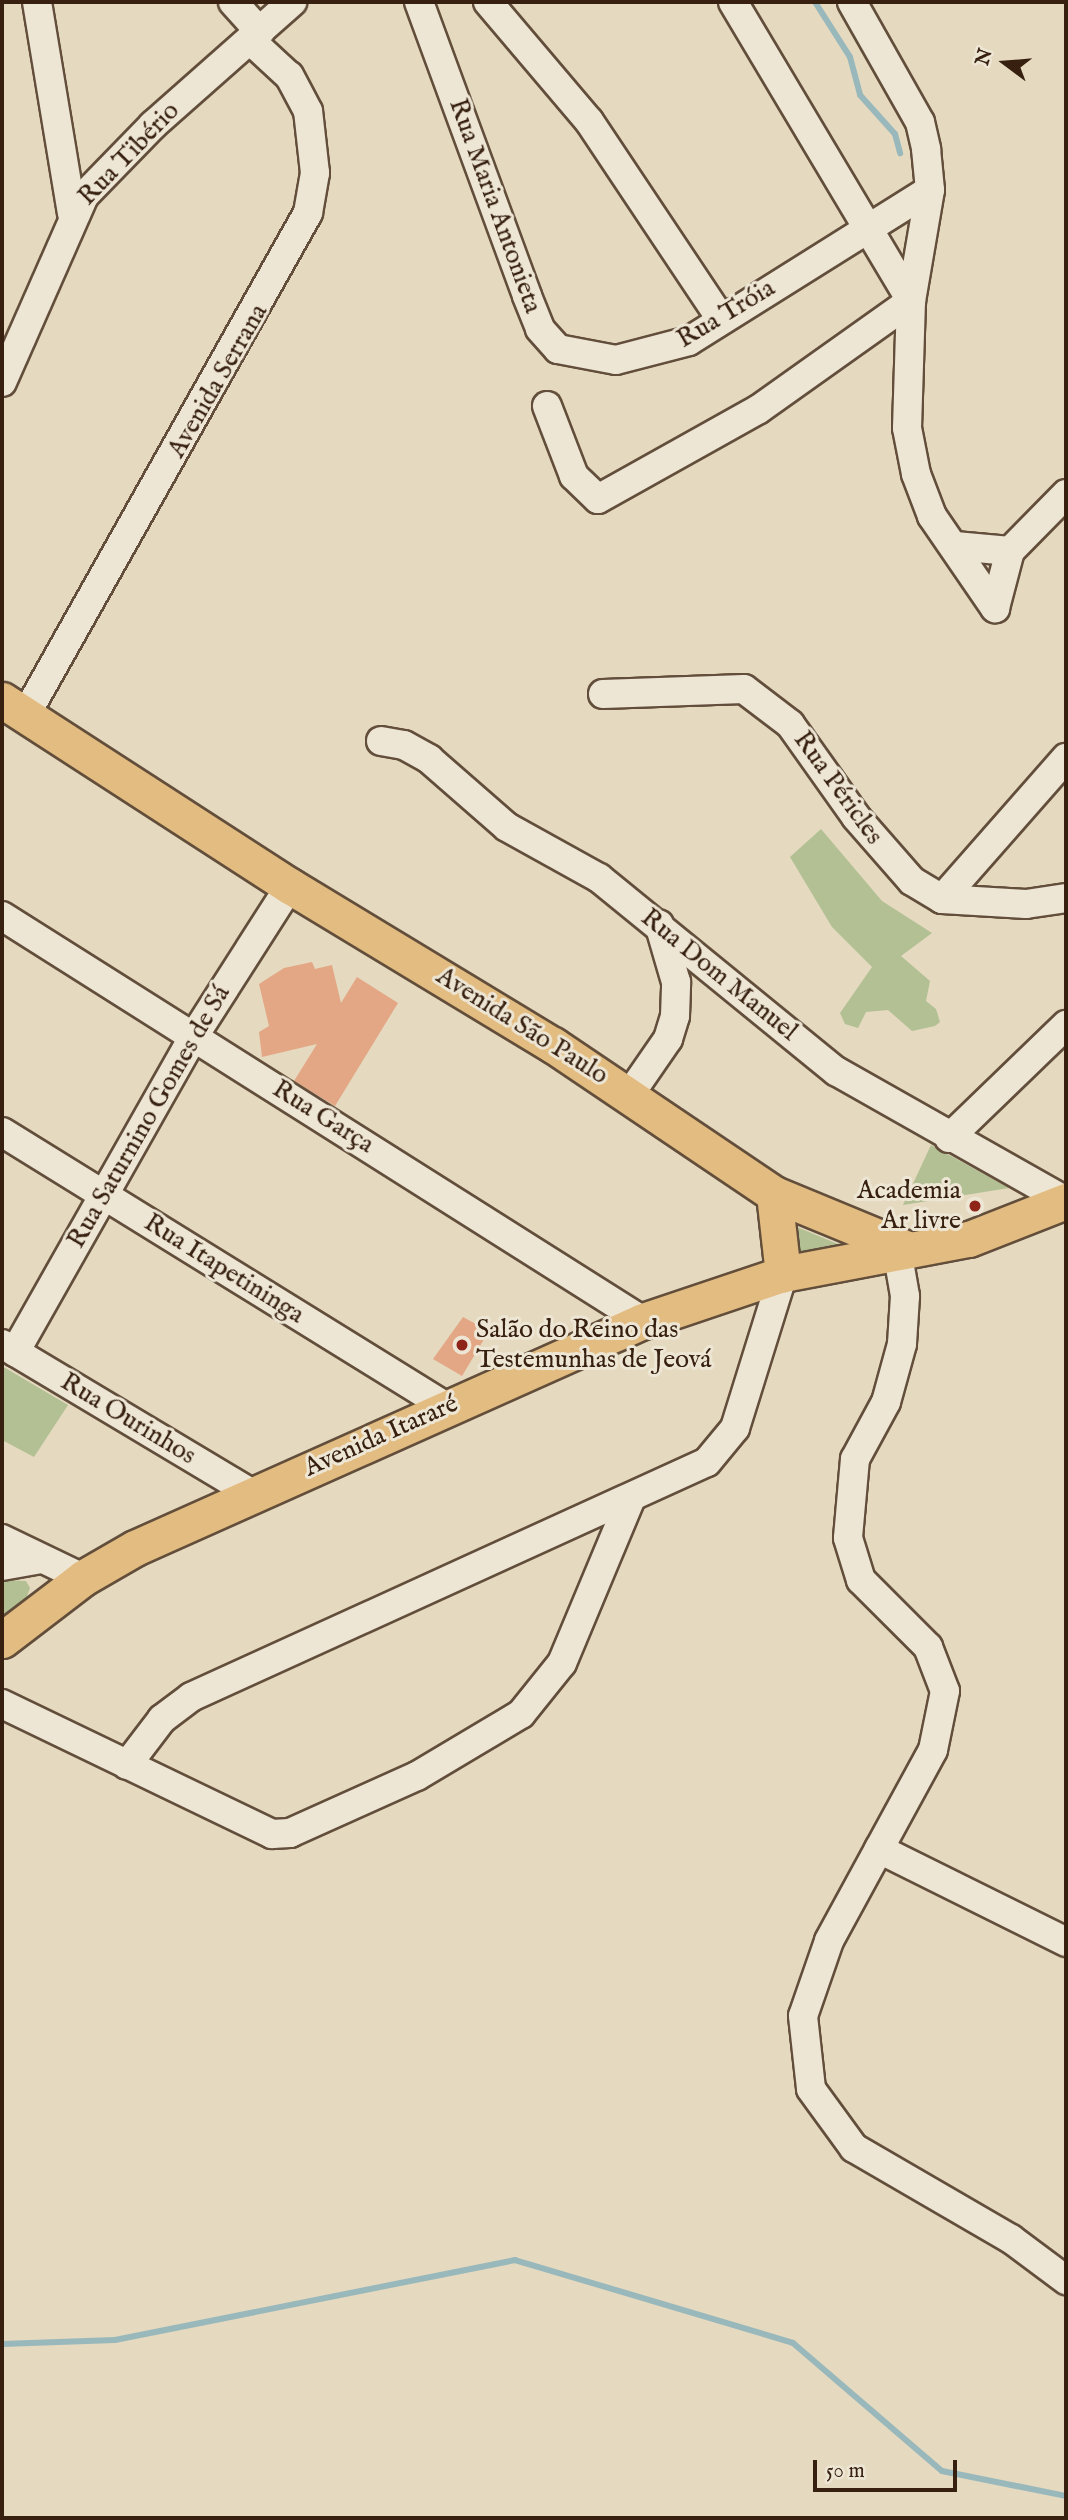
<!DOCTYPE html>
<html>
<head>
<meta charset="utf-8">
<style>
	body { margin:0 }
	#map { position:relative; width:1068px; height:2520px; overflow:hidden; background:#e5d9bf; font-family:"IM FELL English",serif }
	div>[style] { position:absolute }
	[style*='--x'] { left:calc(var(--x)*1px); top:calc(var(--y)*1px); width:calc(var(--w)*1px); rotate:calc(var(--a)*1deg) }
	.green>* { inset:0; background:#b2c094 }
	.stream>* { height:6px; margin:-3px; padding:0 3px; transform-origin:3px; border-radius:3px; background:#99b8bb }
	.building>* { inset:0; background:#e3a785 }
	.roads { filter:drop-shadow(2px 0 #624e3b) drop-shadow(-2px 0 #624e3b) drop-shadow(0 2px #624e3b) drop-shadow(0 -2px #624e3b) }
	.minor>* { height:28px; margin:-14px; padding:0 14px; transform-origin:14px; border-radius:14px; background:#eee6d5 }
	.major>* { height:35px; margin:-17.5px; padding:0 17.5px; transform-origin:17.5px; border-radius:17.5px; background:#e2bc80 }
	.dots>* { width:19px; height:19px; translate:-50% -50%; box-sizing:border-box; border:4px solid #eee6d5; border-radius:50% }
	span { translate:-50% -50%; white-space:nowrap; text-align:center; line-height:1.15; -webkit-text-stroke:6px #eee6d5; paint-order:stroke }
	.street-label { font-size:26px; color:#37200f }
	.poi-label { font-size:26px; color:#37200f }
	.right { translate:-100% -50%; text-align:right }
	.left { translate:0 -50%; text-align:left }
	.frame { position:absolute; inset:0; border:4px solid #37200f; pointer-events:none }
	.north { position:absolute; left:970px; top:28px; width:70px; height:70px; -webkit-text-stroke:5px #eee6d5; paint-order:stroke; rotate:286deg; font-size:19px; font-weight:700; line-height:28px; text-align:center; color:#37200f }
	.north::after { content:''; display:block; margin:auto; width:24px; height:32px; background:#37200f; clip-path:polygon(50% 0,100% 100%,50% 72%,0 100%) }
	.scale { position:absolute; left:813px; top:2460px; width:144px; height:32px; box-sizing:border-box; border:4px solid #37200f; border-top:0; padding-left:9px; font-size:21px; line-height:24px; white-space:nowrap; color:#37200f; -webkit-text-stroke:5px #eee6d5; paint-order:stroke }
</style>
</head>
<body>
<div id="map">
	<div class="green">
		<i style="clip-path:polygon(821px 829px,882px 901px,932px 933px,901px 956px,930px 981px,926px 1001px,936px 1009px,940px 1022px,935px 1026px,912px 1031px,888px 1010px,866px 1012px,858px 1028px,845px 1024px,840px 1013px,872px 967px,832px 927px,790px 857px)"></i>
		<i style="clip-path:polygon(931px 1145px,1009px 1188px,903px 1205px)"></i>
		<i style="clip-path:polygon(785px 1222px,845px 1247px,794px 1265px)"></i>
		<i style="clip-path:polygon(2px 1366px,68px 1405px,34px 1457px,2px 1440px)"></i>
		<i style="clip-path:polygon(2px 1580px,26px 1581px,30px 1588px,24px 1605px,2px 1622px)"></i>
	</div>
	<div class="stream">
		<i style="--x:815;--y:2;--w:65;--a:57.5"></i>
		<i style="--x:850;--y:57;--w:39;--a:75"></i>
		<i style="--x:860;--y:95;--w:52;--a:48.1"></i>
		<i style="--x:895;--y:134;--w:20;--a:75"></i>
		<i style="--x:2;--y:2344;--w:113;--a:-2"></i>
		<i style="--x:115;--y:2340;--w:408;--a:-11.3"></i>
		<i style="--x:515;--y:2260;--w:290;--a:16.6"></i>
		<i style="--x:793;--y:2343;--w:196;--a:40.7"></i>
		<i style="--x:942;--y:2471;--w:126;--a:11.4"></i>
	</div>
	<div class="building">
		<i style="clip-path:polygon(312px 962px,315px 969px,332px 965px,341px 1003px,357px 977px,398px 1003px,335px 1106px,294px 1081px,317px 1044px,262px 1057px,259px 1032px,269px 1026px,259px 984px,284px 968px)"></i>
		<i style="clip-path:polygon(463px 1317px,489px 1331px,462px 1376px,433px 1359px)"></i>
	</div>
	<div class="roads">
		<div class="minor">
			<i style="--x:37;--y:2;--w:214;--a:80.6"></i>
			<i style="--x:233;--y:2;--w:40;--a:48"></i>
			<i style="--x:419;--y:2;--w:313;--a:69.8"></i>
			<i style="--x:527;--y:296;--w:35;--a:68"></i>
			<i style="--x:540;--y:329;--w:27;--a:48"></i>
			<i style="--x:558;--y:349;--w:59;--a:10.7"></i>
			<i style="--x:616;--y:360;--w:75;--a:-14.6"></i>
			<i style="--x:689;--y:341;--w:284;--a:-32.1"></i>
			<i style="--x:488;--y:2;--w:156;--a:49.7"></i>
			<i style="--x:589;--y:121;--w:238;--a:56.3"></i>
			<i style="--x:733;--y:2;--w:348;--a:59.2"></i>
			<i style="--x:852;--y:2;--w:138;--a:60.5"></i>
			<i style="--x:920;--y:122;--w:28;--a:77"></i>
			<i style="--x:926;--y:149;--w:41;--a:84.4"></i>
			<i style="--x:930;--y:190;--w:113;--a:99.7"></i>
			<i style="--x:911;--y:301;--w:127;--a:91.8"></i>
			<i style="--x:907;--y:428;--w:47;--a:78.9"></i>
			<i style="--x:916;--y:474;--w:45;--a:69.1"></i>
			<i style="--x:932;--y:516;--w:112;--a:55.6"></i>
			<i style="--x:2;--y:382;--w:203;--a:-66.2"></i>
			<i style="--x:84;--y:196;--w:99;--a:-45.8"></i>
			<i style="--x:153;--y:125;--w:186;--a:-41.5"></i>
			<i style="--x:547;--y:406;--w:75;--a:68.9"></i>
			<i style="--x:574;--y:476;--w:33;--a:44"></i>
			<i style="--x:598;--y:499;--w:184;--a:-29.2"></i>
			<i style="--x:759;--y:409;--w:186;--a:-35.4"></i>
			<i style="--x:955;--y:546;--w:55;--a:5.2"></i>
			<i style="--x:1010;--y:551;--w:80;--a:-45.5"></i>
			<i style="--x:995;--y:608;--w:59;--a:-75.3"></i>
			<i style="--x:603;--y:694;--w:141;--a:-2"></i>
			<i style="--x:744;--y:689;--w:58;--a:37.3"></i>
			<i style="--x:790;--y:724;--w:114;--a:54.6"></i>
			<i style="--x:856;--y:817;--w:85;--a:48.8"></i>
			<i style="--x:912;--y:881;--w:35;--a:31"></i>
			<i style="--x:942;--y:899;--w:84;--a:3.4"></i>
			<i style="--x:1026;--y:904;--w:40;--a:-8.5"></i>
			<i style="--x:25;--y:716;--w:577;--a:-60.64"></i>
			<i style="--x:308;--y:213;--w:41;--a:-80.1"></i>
			<i style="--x:315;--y:173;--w:62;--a:-96.4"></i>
			<i style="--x:308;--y:111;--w:40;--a:-118"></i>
			<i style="--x:289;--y:76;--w:53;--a:-137.3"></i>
			<i style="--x:381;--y:741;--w:23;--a:10"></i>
			<i style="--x:404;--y:745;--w:29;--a:29"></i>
			<i style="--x:429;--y:759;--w:103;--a:41.1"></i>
			<i style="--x:507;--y:827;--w:105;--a:29"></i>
			<i style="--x:599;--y:878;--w:306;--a:39.2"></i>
			<i style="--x:836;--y:1071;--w:264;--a:29.5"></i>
			<i style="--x:942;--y:899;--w:188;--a:-48.7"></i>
			<i style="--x:2;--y:916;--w:758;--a:32.29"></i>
			<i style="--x:630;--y:1094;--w:67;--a:-55.4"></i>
			<i style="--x:668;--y:1039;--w:24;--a:-73"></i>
			<i style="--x:675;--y:1016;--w:34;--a:-88"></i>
			<i style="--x:676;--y:982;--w:60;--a:-106.3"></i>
			<i style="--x:2;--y:1132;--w:521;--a:31.74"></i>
			<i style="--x:949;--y:1138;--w:163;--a:-44"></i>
			<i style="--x:897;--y:1250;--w:47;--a:80.1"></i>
			<i style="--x:905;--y:1296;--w:48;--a:93.6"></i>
			<i style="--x:902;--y:1344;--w:60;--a:105.4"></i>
			<i style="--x:886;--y:1402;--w:65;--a:118.5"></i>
			<i style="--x:855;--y:1459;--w:79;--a:95.1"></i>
			<i style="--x:848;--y:1538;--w:44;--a:72.8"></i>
			<i style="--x:861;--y:1580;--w:95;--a:45"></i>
			<i style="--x:928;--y:1647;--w:47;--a:68.9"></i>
			<i style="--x:945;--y:1691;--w:60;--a:101.5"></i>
			<i style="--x:933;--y:1750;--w:217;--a:118.6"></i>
			<i style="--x:829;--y:1941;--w:79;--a:109.1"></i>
			<i style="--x:803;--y:2016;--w:73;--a:83.7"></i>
			<i style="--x:811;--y:2089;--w:73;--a:53.9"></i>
			<i style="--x:854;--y:2148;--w:181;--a:30.1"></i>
			<i style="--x:1011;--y:2239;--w:69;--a:36.7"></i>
			<i style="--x:2;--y:1344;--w:292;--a:30.9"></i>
			<i style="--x:15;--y:1352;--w:363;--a:-60.5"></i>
			<i style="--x:194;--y:1036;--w:178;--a:-57.4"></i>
			<i style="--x:2;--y:1539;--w:90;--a:25.7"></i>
			<i style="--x:2;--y:1566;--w:40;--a:-10"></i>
			<i style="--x:2;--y:1704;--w:300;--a:25.7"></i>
			<i style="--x:272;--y:1834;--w:18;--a:-3"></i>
			<i style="--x:290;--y:1833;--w:139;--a:-24.2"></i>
			<i style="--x:417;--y:1776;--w:121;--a:-30.8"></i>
			<i style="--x:521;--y:1714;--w:65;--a:-51.2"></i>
			<i style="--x:562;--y:1663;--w:179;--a:-67.3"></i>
			<i style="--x:127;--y:1765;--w:58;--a:-52.7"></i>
			<i style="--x:162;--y:1719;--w:36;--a:-37"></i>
			<i style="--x:191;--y:1697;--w:567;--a:-24.49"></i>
			<i style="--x:707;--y:1462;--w:44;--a:-50.5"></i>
			<i style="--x:735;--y:1428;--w:161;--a:-72.7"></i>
			<i style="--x:879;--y:1849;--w:209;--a:26.4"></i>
		</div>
		<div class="major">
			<i style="--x:2;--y:700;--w:343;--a:32.9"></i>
			<i style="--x:290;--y:886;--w:307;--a:31.2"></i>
			<i style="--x:553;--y:1045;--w:267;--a:34"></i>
			<i style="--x:774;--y:1194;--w:142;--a:22.4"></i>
			<i style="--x:774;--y:1194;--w:81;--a:83.6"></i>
			<i style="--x:2;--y:1640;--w:102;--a:-37.4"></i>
			<i style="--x:83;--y:1578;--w:60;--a:-30"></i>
			<i style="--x:135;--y:1548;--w:556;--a:-24.08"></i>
			<i style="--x:643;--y:1321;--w:148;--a:-18.6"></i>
			<i style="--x:783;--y:1274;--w:189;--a:-10.7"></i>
			<i style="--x:969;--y:1239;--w:104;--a:-21.4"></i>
		</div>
	</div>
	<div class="dots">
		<i style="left:975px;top:1206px;background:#8f2418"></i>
		<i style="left:462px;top:1345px;background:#8f2418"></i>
	</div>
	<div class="street-label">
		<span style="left:129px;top:154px;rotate:-46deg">Rua Tibério</span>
		<span style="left:495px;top:206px;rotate:70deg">Rua Maria Antonieta</span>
		<span style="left:726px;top:314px;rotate:-31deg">Rua Tróia</span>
		<span style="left:218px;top:381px;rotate:-60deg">Avenida Serrana</span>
		<span style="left:838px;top:788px;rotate:54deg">Rua Péricles</span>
		<span style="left:719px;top:975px;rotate:39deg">Rua Dom Manuel</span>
		<span style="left:522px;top:1026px;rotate:32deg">Avenida São Paulo</span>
		<span style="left:149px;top:1117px;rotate:-60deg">Rua Saturnino Gomes de Sá</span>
		<span style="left:323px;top:1117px;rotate:32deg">Rua Garça</span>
		<span style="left:224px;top:1269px;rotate:32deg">Rua Itapetininga</span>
		<span style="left:128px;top:1419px;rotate:31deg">Rua Ourinhos</span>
		<span style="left:381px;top:1436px;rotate:-24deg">Avenida Itararé</span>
	</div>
	<div class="poi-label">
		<span class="right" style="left:961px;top:1206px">Academia<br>Ar livre</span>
		<span class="left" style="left:476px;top:1345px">Salão do Reino das<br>Testemunhas de Jeová</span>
	</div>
	<div class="frame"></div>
	<div class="north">N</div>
	<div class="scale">50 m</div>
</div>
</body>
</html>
